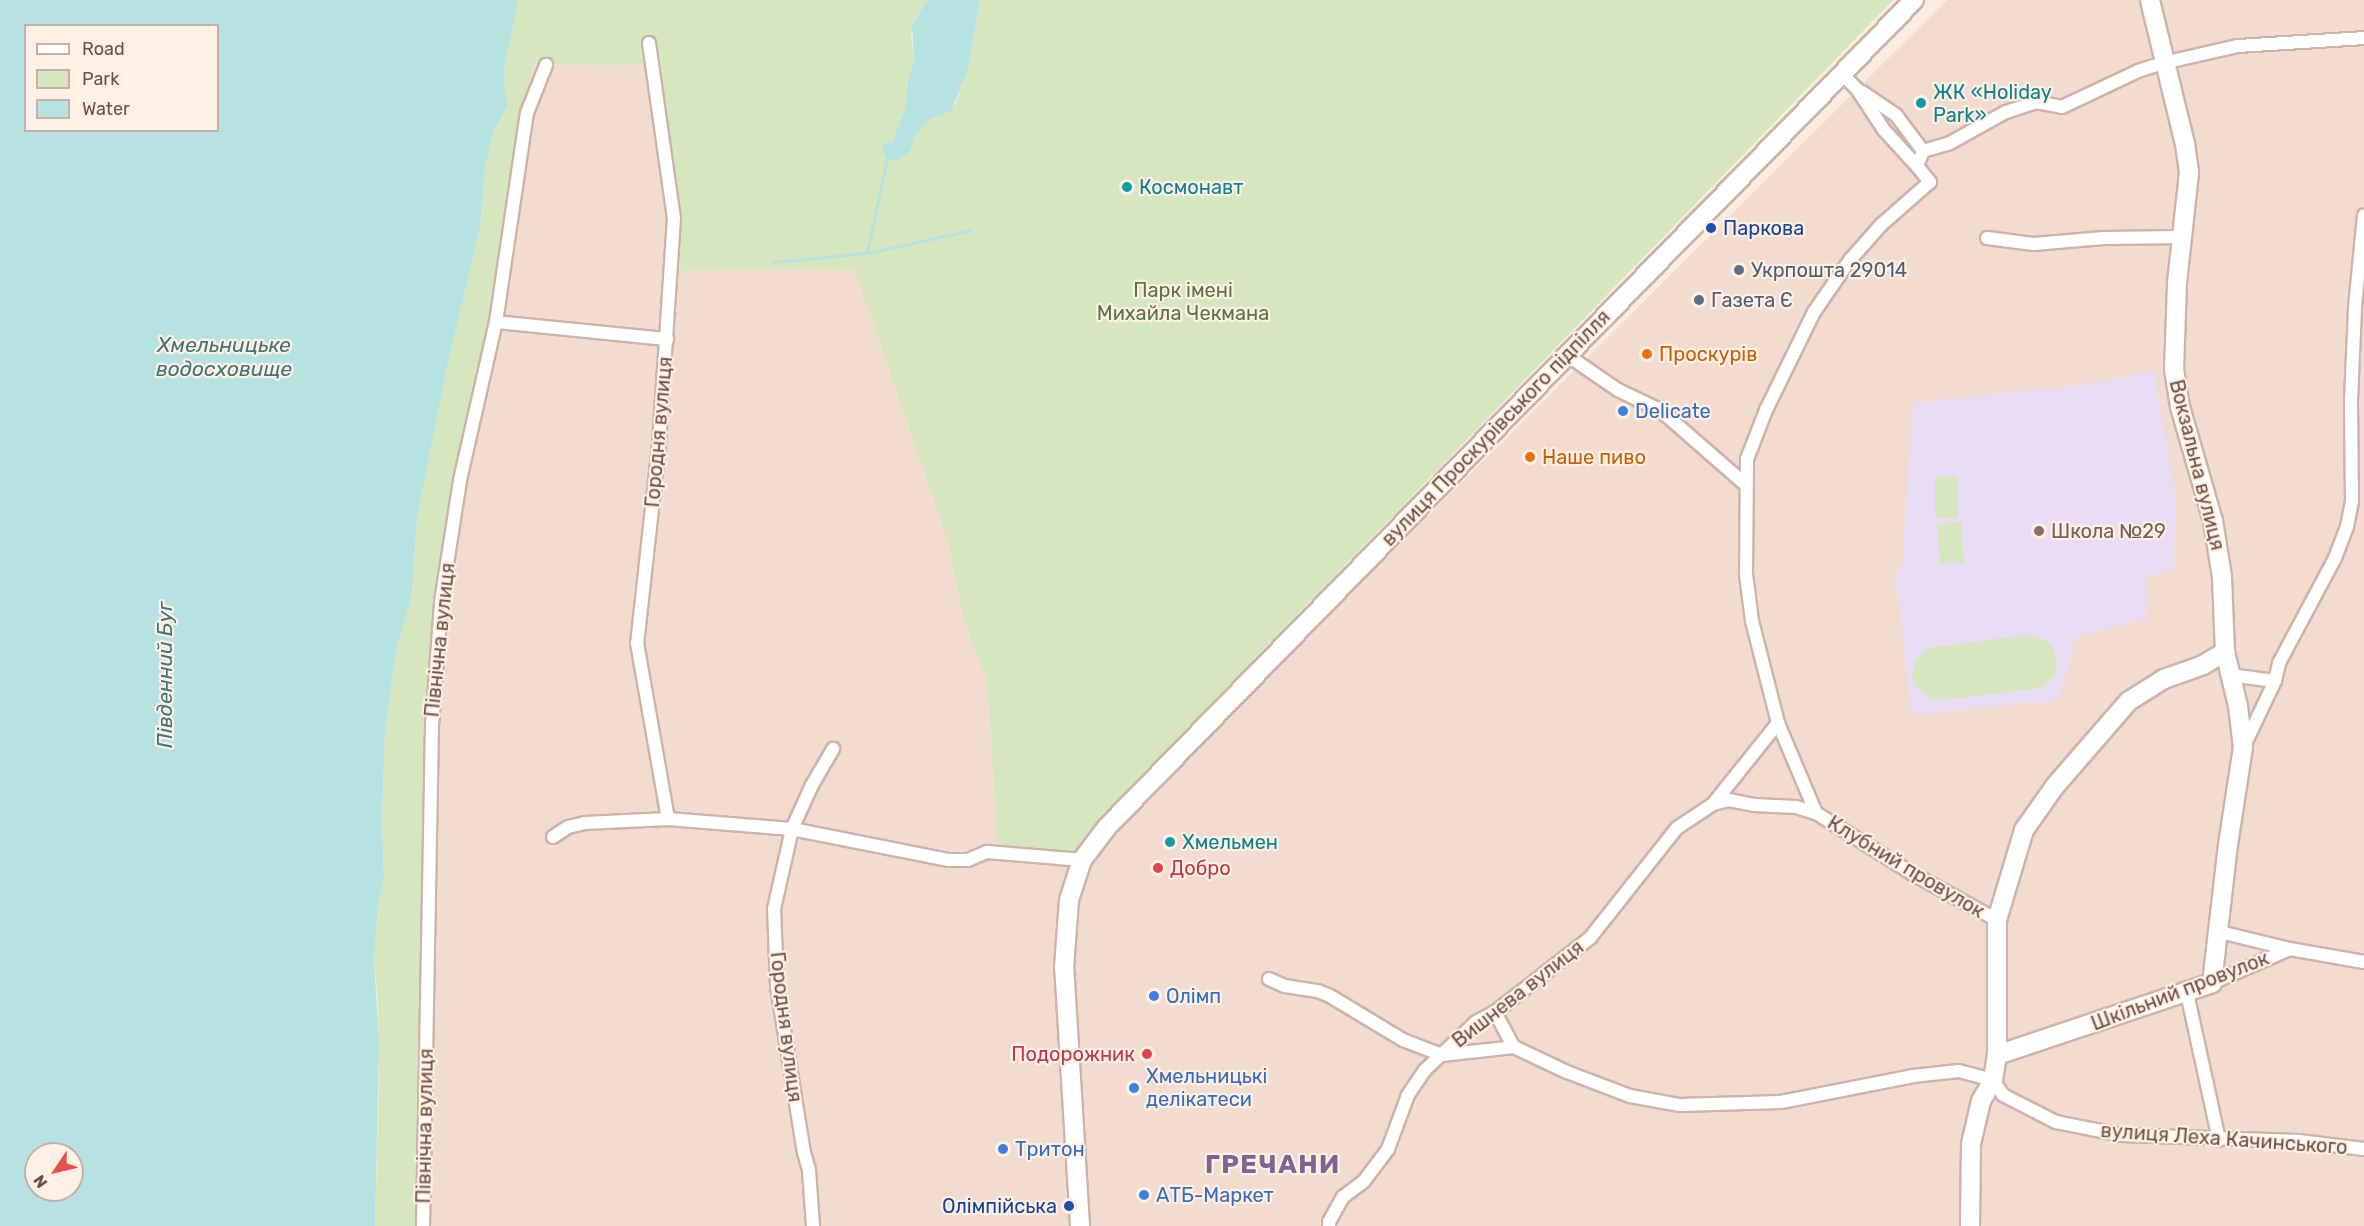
<!DOCTYPE html>
<html>
<head>
<meta charset="utf-8">
<style>
	body { margin:0 }
	#map { position:relative; width:2364px; height:1226px; overflow:hidden; background:#faece0; font-family:Rubik,sans-serif }
	div>[style] { position:absolute }
	[style*='--x'] { left:calc(var(--x)*1px); top:calc(var(--y)*1px); width:calc(var(--w)*1px); rotate:calc(var(--a)*1deg) }
	.residential>* { inset:0; background:#f2dccf }
	.education>* { inset:0; background:#e9ddf6 }
	.green>* { inset:0; background:#d6e7c0; transform-origin:0 0 }
	.water>* { inset:0; background:#b6e2e2 }
	.stream>* { height:3px; margin:-1.5px; padding:0 1.5px; transform-origin:1.5px; border-radius:1.5px; background:#b6e2e2 }
	.roads { filter:drop-shadow(2px 0 #ccb4ab) drop-shadow(-2px 0 #ccb4ab) drop-shadow(0 2px #ccb4ab) drop-shadow(0 -2px #ccb4ab) }
	.street>* { height:12px; margin:-6px; padding:0 6px; transform-origin:6px; border-radius:6px; background:#fff }
	.secondary>* { height:18px; margin:-9px; padding:0 9px; transform-origin:9px; border-radius:9px; background:#fff }
	.dots>* { width:16px; height:16px; translate:-50% -50%; box-sizing:border-box; border:3px solid #fef0e5; border-radius:50% }
	span { translate:-50% -50%; white-space:nowrap; text-align:center; line-height:1.15; -webkit-text-stroke:4.5px #fef0e5; paint-order:stroke }
	.culture-label { font-size:20px; color:#0d838f }
	.left { translate:0 -50%; text-align:left }
	.transit-label { font-size:20px; color:#164399 }
	.right { translate:-100% -50%; text-align:right }
	.service-label { font-size:20px; color:#4e5e75 }
	.park-label { font-size:20px; color:#597542 }
	.food-label { font-size:20px; color:#c56008 }
	.shop-label { font-size:20px; color:#366cbe }
	.street-label { font-size:20px; color:#6f5049 }
	.education-label { font-size:20px; color:#785e54 }
	.health-label { font-size:20px; color:#be3a42 }
	.water-label { font-size:21px; color:#3e7575; font-style:italic }
	.district-label { font-size:26px; color:#7c6593; font-weight:700; letter-spacing:1.5px }
	.legend { position:absolute; left:24px; top:24px; width:195px; height:108px; box-sizing:border-box; background:#fef0e5; border:2px solid #c5b0a7; margin:0; padding:8px 10px; list-style:none; font-size:18px; color:#6f5049 }
	.legend li { display:flex; align-items:center; gap:12px; height:30px }
	.legend b { width:30px; border:2px solid #c5b0a7 }
	.north { position:absolute; left:24px; top:1142px; width:60px; height:60px; box-sizing:border-box; background:#fef0e5; border:2px solid #c5b0a7; border-radius:50%; rotate:235deg; font-size:16px; font-weight:700; line-height:24px; text-align:center; color:#6f5049 }
	.north::after { content:''; display:block; margin:auto; width:21px; height:27px; background:#df544b; clip-path:polygon(50% 0,100% 100%,50% 72%,0 100%) }
</style>
</head>
<body>
<div id="map">
	<div class="residential">
		<i style="clip-path:polygon(1947px 0,2364px 0,2364px 1226px,1084px 1226px,1068px 968px,1074px 901px,1086px 862px,1112px 830px)"></i>
		<i style="clip-path:polygon(532px 64px,645px 65px,681px 218px,680px 271px,854px 269px,947px 539px,964px 622px,987px 681px,998px 852px,1072px 859px,1074px 1226px,417px 1226px,426px 726px,521px 112px)"></i>
	</div>
	<div class="education">
		<i style="clip-path:polygon(2154px 371px,2175px 494px,2174px 568px,2146px 577px,2147px 618px,2076px 637px,2058px 700px,1912px 715px,1895px 573px,1902px 568px,1913px 403px,2082px 385px)"></i>
	</div>
	<div class="green">
		<i style="clip-path:polygon(519px 0,928px 0,924px 10px,916px 17px,911px 34px,914px 61px,908px 81px,906px 106px,897px 133px,893px 141px,889px 142px,910px 152px,915px 136px,925px 124px,955px 105px,967px 74px,980px 0,1893px 0,1131px 786px,1083px 839px,1072px 859px,998px 853px,987px 681px,964px 622px,947px 539px,854px 269px,680px 271px,681px 218px,645px 65px,533px 64px,521px 112px,490px 321px,436px 601px,417px 1226px,375px 1226px,379px 1079px,378px 1004px,374px 961px,378px 905px,384px 877px,382px 820px,385px 729px,397px 648px,412px 594px,417px 518px,449px 358px,480px 228px,485px 168px,494px 131px,508px 105px,504px 87px,505px 62px)"></i>
		<i style="left:1935px;top:476px;width:23px;height:42px"></i>
		<i style="left:1961px;top:522px;width:41px;height:24px;rotate:86deg"></i>
		<i style="clip-path:polygon(2027px 635px,2039px 637px,2048px 642px,2054px 650px,2057px 661px,2056px 673px,2042px 688px,1942px 700px,1931px 699px,1915px 685px,1912px 675px,1914px 663px,1927px 648px)"></i>
	</div>
	<div class="water">
		<i style="clip-path:polygon(evenodd,0 0,519px 0,505px 62px,504px 87px,508px 105px,494px 131px,485px 168px,480px 228px,449px 358px,417px 518px,412px 594px,397px 648px,385px 729px,382px 820px,384px 877px,378px 905px,374px 961px,379px 1040px,375px 1226px,0 1226px,0 0,26px 26px,218px 26px,218px 130px,26px 130px,26px 26px,0 0,36px 1154px,72px 1154px,72px 1190px,36px 1190px,36px 1154px)"></i>
		<i style="clip-path:polygon(928px 0,980px 0,967px 74px,951px 111px,933px 118px,925px 124px,915px 136px,910px 152px,894px 161px,883px 153px,882px 149px,883px 144px,893px 141px,906px 106px,908px 81px,914px 61px,912px 25px)"></i>
	</div>
	<div class="stream">
		<i style="--x:867;--y:253;--w:107;--a:-12.4"></i>
		<i style="--x:774;--y:262;--w:93;--a:-5.5"></i>
		<i style="--x:867;--y:253;--w:97;--a:-78.1"></i>
	</div>
	<div class="roads">
		<div class="street">
			<i style="--x:649;--y:43;--w:177;--a:81.9"></i>
			<i style="--x:674;--y:218;--w:227;--a:93.8"></i>
			<i style="--x:659;--y:445;--w:199;--a:96.3"></i>
			<i style="--x:637;--y:643;--w:179;--a:80"></i>
			<i style="--x:1841;--y:73;--w:23;--a:45"></i>
			<i style="--x:1857;--y:89;--w:49;--a:56.6"></i>
			<i style="--x:1884;--y:130;--w:49;--a:47.5"></i>
			<i style="--x:1862;--y:92;--w:41;--a:34.1"></i>
			<i style="--x:1896;--y:115;--w:45;--a:53.1"></i>
			<i style="--x:1987;--y:238;--w:47;--a:7.3"></i>
			<i style="--x:2034;--y:244;--w:70;--a:-4.9"></i>
			<i style="--x:2104;--y:238;--w:78;--a:-0.7"></i>
			<i style="--x:496;--y:322;--w:172;--a:5.7"></i>
			<i style="--x:1567;--y:355;--w:62;--a:34.5"></i>
			<i style="--x:1618;--y:390;--w:47;--a:25.5"></i>
			<i style="--x:1660;--y:410;--w:114;--a:41.1"></i>
			<i style="--x:2230;--y:675;--w:45;--a:7.6"></i>
			<i style="--x:2244;--y:746;--w:72;--a:-64.5"></i>
			<i style="--x:2275;--y:681;--w:18;--a:-77"></i>
			<i style="--x:2279;--y:663;--w:119;--a:-61.9"></i>
			<i style="--x:2335;--y:558;--w:33;--a:-69"></i>
			<i style="--x:2347;--y:527;--w:26;--a:-79"></i>
			<i style="--x:2352;--y:501;--w:101;--a:-90.6"></i>
			<i style="--x:2351;--y:400;--w:93;--a:-87.5"></i>
			<i style="--x:2355;--y:307;--w:92;--a:-84.4"></i>
			<i style="--x:1713;--y:804;--w:16;--a:-14"></i>
			<i style="--x:1729;--y:800;--w:25;--a:11"></i>
			<i style="--x:1754;--y:805;--w:42;--a:2.7"></i>
			<i style="--x:1796;--y:807;--w:21;--a:17"></i>
			<i style="--x:1816;--y:813;--w:115;--a:32.2"></i>
			<i style="--x:1913;--y:874;--w:96;--a:28.7"></i>
			<i style="--x:1816;--y:813;--w:98;--a:-112.9"></i>
			<i style="--x:1778;--y:723;--w:105;--a:-104.3"></i>
			<i style="--x:1752;--y:621;--w:47;--a:-97.3"></i>
			<i style="--x:1746;--y:574;--w:115;--a:-89.5"></i>
			<i style="--x:1747;--y:459;--w:53;--a:-68.8"></i>
			<i style="--x:1766;--y:410;--w:109;--a:-63.9"></i>
			<i style="--x:1814;--y:312;--w:63;--a:-55.3"></i>
			<i style="--x:1850;--y:260;--w:47;--a:-48.5"></i>
			<i style="--x:1881;--y:225;--w:65;--a:-41.3"></i>
			<i style="--x:1930;--y:182;--w:21;--a:-129"></i>
			<i style="--x:1917;--y:166;--w:16;--a:-68"></i>
			<i style="--x:1923;--y:151;--w:26;--a:-16"></i>
			<i style="--x:1948;--y:144;--w:66;--a:-28.9"></i>
			<i style="--x:2006;--y:112;--w:32;--a:-18"></i>
			<i style="--x:2036;--y:102;--w:26;--a:11"></i>
			<i style="--x:2062;--y:107;--w:84;--a:-25.3"></i>
			<i style="--x:2138;--y:71;--w:26;--a:-18"></i>
			<i style="--x:2163;--y:63;--w:77;--a:-12.8"></i>
			<i style="--x:2238;--y:46;--w:126;--a:-3.6"></i>
			<i style="--x:553;--y:837;--w:18;--a:-34"></i>
			<i style="--x:568;--y:827;--w:17;--a:-13"></i>
			<i style="--x:585;--y:823;--w:83;--a:-2.8"></i>
			<i style="--x:668;--y:819;--w:124;--a:4.6"></i>
			<i style="--x:792;--y:829;--w:160;--a:11.2"></i>
			<i style="--x:949;--y:860;--w:19;--a:0"></i>
			<i style="--x:968;--y:860;--w:21;--a:-23"></i>
			<i style="--x:987;--y:852;--w:95;--a:4.8"></i>
			<i style="--x:2220;--y:932;--w:72;--a:13.7"></i>
			<i style="--x:2290;--y:949;--w:75;--a:10"></i>
			<i style="--x:1269;--y:979;--w:17;--a:24"></i>
			<i style="--x:1285;--y:986;--w:33;--a:9"></i>
			<i style="--x:1318;--y:991;--w:13;--a:23"></i>
			<i style="--x:1330;--y:996;--w:85;--a:31.1"></i>
			<i style="--x:1403;--y:1040;--w:42;--a:21"></i>
			<i style="--x:1442;--y:1055;--w:72;--a:-6.3"></i>
			<i style="--x:1514;--y:1047;--w:59;--a:25.3"></i>
			<i style="--x:1567;--y:1072;--w:67;--a:20.9"></i>
			<i style="--x:1630;--y:1096;--w:51;--a:10.2"></i>
			<i style="--x:1680;--y:1105;--w:101;--a:-1.7"></i>
			<i style="--x:1781;--y:1102;--w:135;--a:-11.1"></i>
			<i style="--x:1913;--y:1076;--w:46;--a:-6.2"></i>
			<i style="--x:1959;--y:1071;--w:35;--a:15"></i>
			<i style="--x:1993;--y:1080;--w:18;--a:56"></i>
			<i style="--x:2003;--y:1095;--w:59;--a:27"></i>
			<i style="--x:2056;--y:1122;--w:66;--a:11.3"></i>
			<i style="--x:2121;--y:1135;--w:178;--a:1.9"></i>
			<i style="--x:2299;--y:1141;--w:65;--a:7"></i>
			<i style="--x:2212;--y:983;--w:85;--a:-23.6"></i>
			<i style="--x:2187;--y:993;--w:150;--a:77.7"></i>
			<i style="--x:1495;--y:1012;--w:40;--a:62"></i>
			<i style="--x:423;--y:1226;--w:500;--a:-88.97"></i>
			<i style="--x:432;--y:726;--w:124;--a:-85.8"></i>
			<i style="--x:441;--y:602;--w:123;--a:-81.1"></i>
			<i style="--x:460;--y:480;--w:162;--a:-77.2"></i>
			<i style="--x:496;--y:322;--w:211;--a:-81.6"></i>
			<i style="--x:527;--y:113;--w:52;--a:-68.4"></i>
			<i style="--x:813;--y:1226;--w:56;--a:-94.1"></i>
			<i style="--x:809;--y:1170;--w:18;--a:-106"></i>
			<i style="--x:804;--y:1153;--w:169;--a:-99.2"></i>
			<i style="--x:777;--y:986;--w:77;--a:-92.2"></i>
			<i style="--x:774;--y:909;--w:82;--a:-77.3"></i>
			<i style="--x:792;--y:829;--w:48;--a:-65.6"></i>
			<i style="--x:812;--y:785;--w:42;--a:-59.7"></i>
			<i style="--x:1329;--y:1226;--w:4;--a:-90"></i>
			<i style="--x:1329;--y:1222;--w:29;--a:-61"></i>
			<i style="--x:1343;--y:1197;--w:26;--a:-37"></i>
			<i style="--x:1364;--y:1181;--w:40;--a:-53"></i>
			<i style="--x:1388;--y:1149;--w:58;--a:-69.7"></i>
			<i style="--x:1408;--y:1095;--w:30;--a:-56"></i>
			<i style="--x:1425;--y:1070;--w:70;--a:-43.3"></i>
			<i style="--x:1476;--y:1022;--w:21;--a:-28"></i>
			<i style="--x:1495;--y:1012;--w:120;--a:-37.9"></i>
			<i style="--x:1590;--y:938;--w:140;--a:-51.7"></i>
			<i style="--x:1677;--y:828;--w:43;--a:-33.7"></i>
			<i style="--x:1713;--y:804;--w:104;--a:-51.3"></i>
		</div>
		<div class="secondary">
			<i style="--x:1997;--y:1055;--w:227;--a:-18.5"></i>
			<i style="--x:2212;--y:983;--w:139;--a:-83.4"></i>
			<i style="--x:2228;--y:845;--w:99;--a:-81.3"></i>
			<i style="--x:2243;--y:747;--w:41;--a:-97"></i>
			<i style="--x:2238;--y:706;--w:56;--a:-103.5"></i>
			<i style="--x:2225;--y:652;--w:75;--a:-92.3"></i>
			<i style="--x:2222;--y:577;--w:57;--a:-99.1"></i>
			<i style="--x:2213;--y:521;--w:119;--a:-106.1"></i>
			<i style="--x:2180;--y:407;--w:37;--a:-99"></i>
			<i style="--x:2174;--y:370;--w:87;--a:-88"></i>
			<i style="--x:2177;--y:283;--w:112;--a:-83.8"></i>
			<i style="--x:2189;--y:172;--w:28;--a:-98"></i>
			<i style="--x:2185;--y:144;--w:148;--a:-103.7"></i>
			<i style="--x:1080;--y:1226;--w:258;--a:-93.5"></i>
			<i style="--x:1064;--y:968;--w:68;--a:-85.8"></i>
			<i style="--x:1069;--y:900;--w:42;--a:-72"></i>
			<i style="--x:1082;--y:860;--w:43;--a:-52.6"></i>
			<i style="--x:1108;--y:826;--w:1154;--a:-45.7"></i>
			<i style="--x:1970;--y:1226;--w:82;--a:-89.3"></i>
			<i style="--x:1971;--y:1144;--w:44;--a:-76.9"></i>
			<i style="--x:1981;--y:1101;--w:24;--a:-60"></i>
			<i style="--x:1993;--y:1080;--w:25;--a:-81"></i>
			<i style="--x:1997;--y:1055;--w:135;--a:-90"></i>
			<i style="--x:1997;--y:920;--w:94;--a:-73.3"></i>
			<i style="--x:2024;--y:830;--w:54;--a:-54.8"></i>
			<i style="--x:2055;--y:786;--w:113;--a:-49"></i>
			<i style="--x:2129;--y:701;--w:41;--a:-32.2"></i>
			<i style="--x:2164;--y:679;--w:41;--a:-19.7"></i>
			<i style="--x:2203;--y:665;--w:26;--a:-31"></i>
		</div>
	</div>
	<div class="dots">
		<i style="left:1921px;top:103px;background:#0f9aa8"></i>
		<i style="left:1127px;top:187px;background:#0f9aa8"></i>
		<i style="left:1711px;top:228px;background:#1a4fb4"></i>
		<i style="left:1739px;top:270px;background:#5c6f8a"></i>
		<i style="left:1699px;top:300px;background:#5c6f8a"></i>
		<i style="left:1647px;top:354px;background:#e8710a"></i>
		<i style="left:1623px;top:411px;background:#3f7fe0"></i>
		<i style="left:1530px;top:457px;background:#e8710a"></i>
		<i style="left:2039px;top:531px;background:#8d6e63"></i>
		<i style="left:1170px;top:842px;background:#0f9aa8"></i>
		<i style="left:1158px;top:868px;background:#e0444e"></i>
		<i style="left:1154px;top:996px;background:#3f7fe0"></i>
		<i style="left:1147px;top:1054px;background:#e0444e"></i>
		<i style="left:1134px;top:1088px;background:#3f7fe0"></i>
		<i style="left:1003px;top:1149px;background:#3f7fe0"></i>
		<i style="left:1144px;top:1195px;background:#3f7fe0"></i>
		<i style="left:1069px;top:1206px;background:#1a4fb4"></i>
	</div>
	<div class="culture-label">
		<span class="left" style="left:1933px;top:104px">ЖК «Holiday<br>Park»</span>
		<span class="left" style="left:1139px;top:187px">Космонавт</span>
		<span class="left" style="left:1182px;top:842px">Хмельмен</span>
	</div>
	<div class="transit-label">
		<span class="left" style="left:1723px;top:228px">Паркова</span>
		<span class="right" style="left:1057px;top:1206px">Олiмпiйська</span>
	</div>
	<div class="service-label">
		<span class="left" style="left:1751px;top:270px">Укрпошта 29014</span>
		<span class="left" style="left:1711px;top:300px">Газета Є</span>
	</div>
	<div class="park-label">
		<span style="left:1183px;top:302px">Парк імені<br>Михайла Чекмана</span>
	</div>
	<div class="food-label">
		<span class="left" style="left:1659px;top:354px">Проскурів</span>
		<span class="left" style="left:1542px;top:457px">Наше пиво</span>
	</div>
	<div class="shop-label">
		<span class="left" style="left:1635px;top:411px">Delicate</span>
		<span class="left" style="left:1166px;top:996px">Олімп</span>
		<span class="left" style="left:1146px;top:1088px">Хмельницькі<br>делікатеси</span>
		<span class="left" style="left:1015px;top:1149px">Тритон</span>
		<span class="left" style="left:1156px;top:1195px">АТБ-Маркет</span>
	</div>
	<div class="street-label">
		<span style="left:1496px;top:428px;rotate:-46deg">вулиця Проскурівського підпілля</span>
		<span style="left:659px;top:432px;rotate:-85deg">Городня вулиця</span>
		<span style="left:2197px;top:465px;rotate:76deg">Вокзальна вулиця</span>
		<span style="left:440px;top:640px;rotate:-84deg">Північна вулиця</span>
		<span style="left:1906px;top:867px;rotate:31deg">Клубний провулок</span>
		<span style="left:2180px;top:991px;rotate:-21deg">Шкільний провулок</span>
		<span style="left:1518px;top:994px;rotate:-38deg">Вишнева вулиця</span>
		<span style="left:786px;top:1027px;rotate:83deg">Городня вулиця</span>
		<span style="left:425px;top:1126px;rotate:-89deg">Північна вулиця</span>
		<span style="left:2224px;top:1139px;rotate:4deg">вулиця Леха Качинського</span>
	</div>
	<div class="education-label">
		<span class="left" style="left:2051px;top:531px">Школа №29</span>
	</div>
	<div class="health-label">
		<span class="left" style="left:1170px;top:868px">Добро</span>
		<span class="right" style="left:1135px;top:1054px">Подорожник</span>
	</div>
	<div class="water-label">
		<span style="left:224px;top:357px">Хмельницьке<br>водосховище</span>
		<span style="left:165px;top:675px;rotate:-90deg">Південний Буг</span>
	</div>
	<div class="district-label">
		<span style="left:1273px;top:1165px">ГРЕЧАНИ</span>
	</div>
	<ul class="legend">
	<li><b style="height:8px;background:#fff"></b>Road</li>
	<li><b style="height:16px;background:#d6e7c0"></b>Park</li>
	<li><b style="height:16px;background:#b6e2e2"></b>Water</li>
	</ul>
	<div class="north">N</div>
</div>
</body>
</html>
